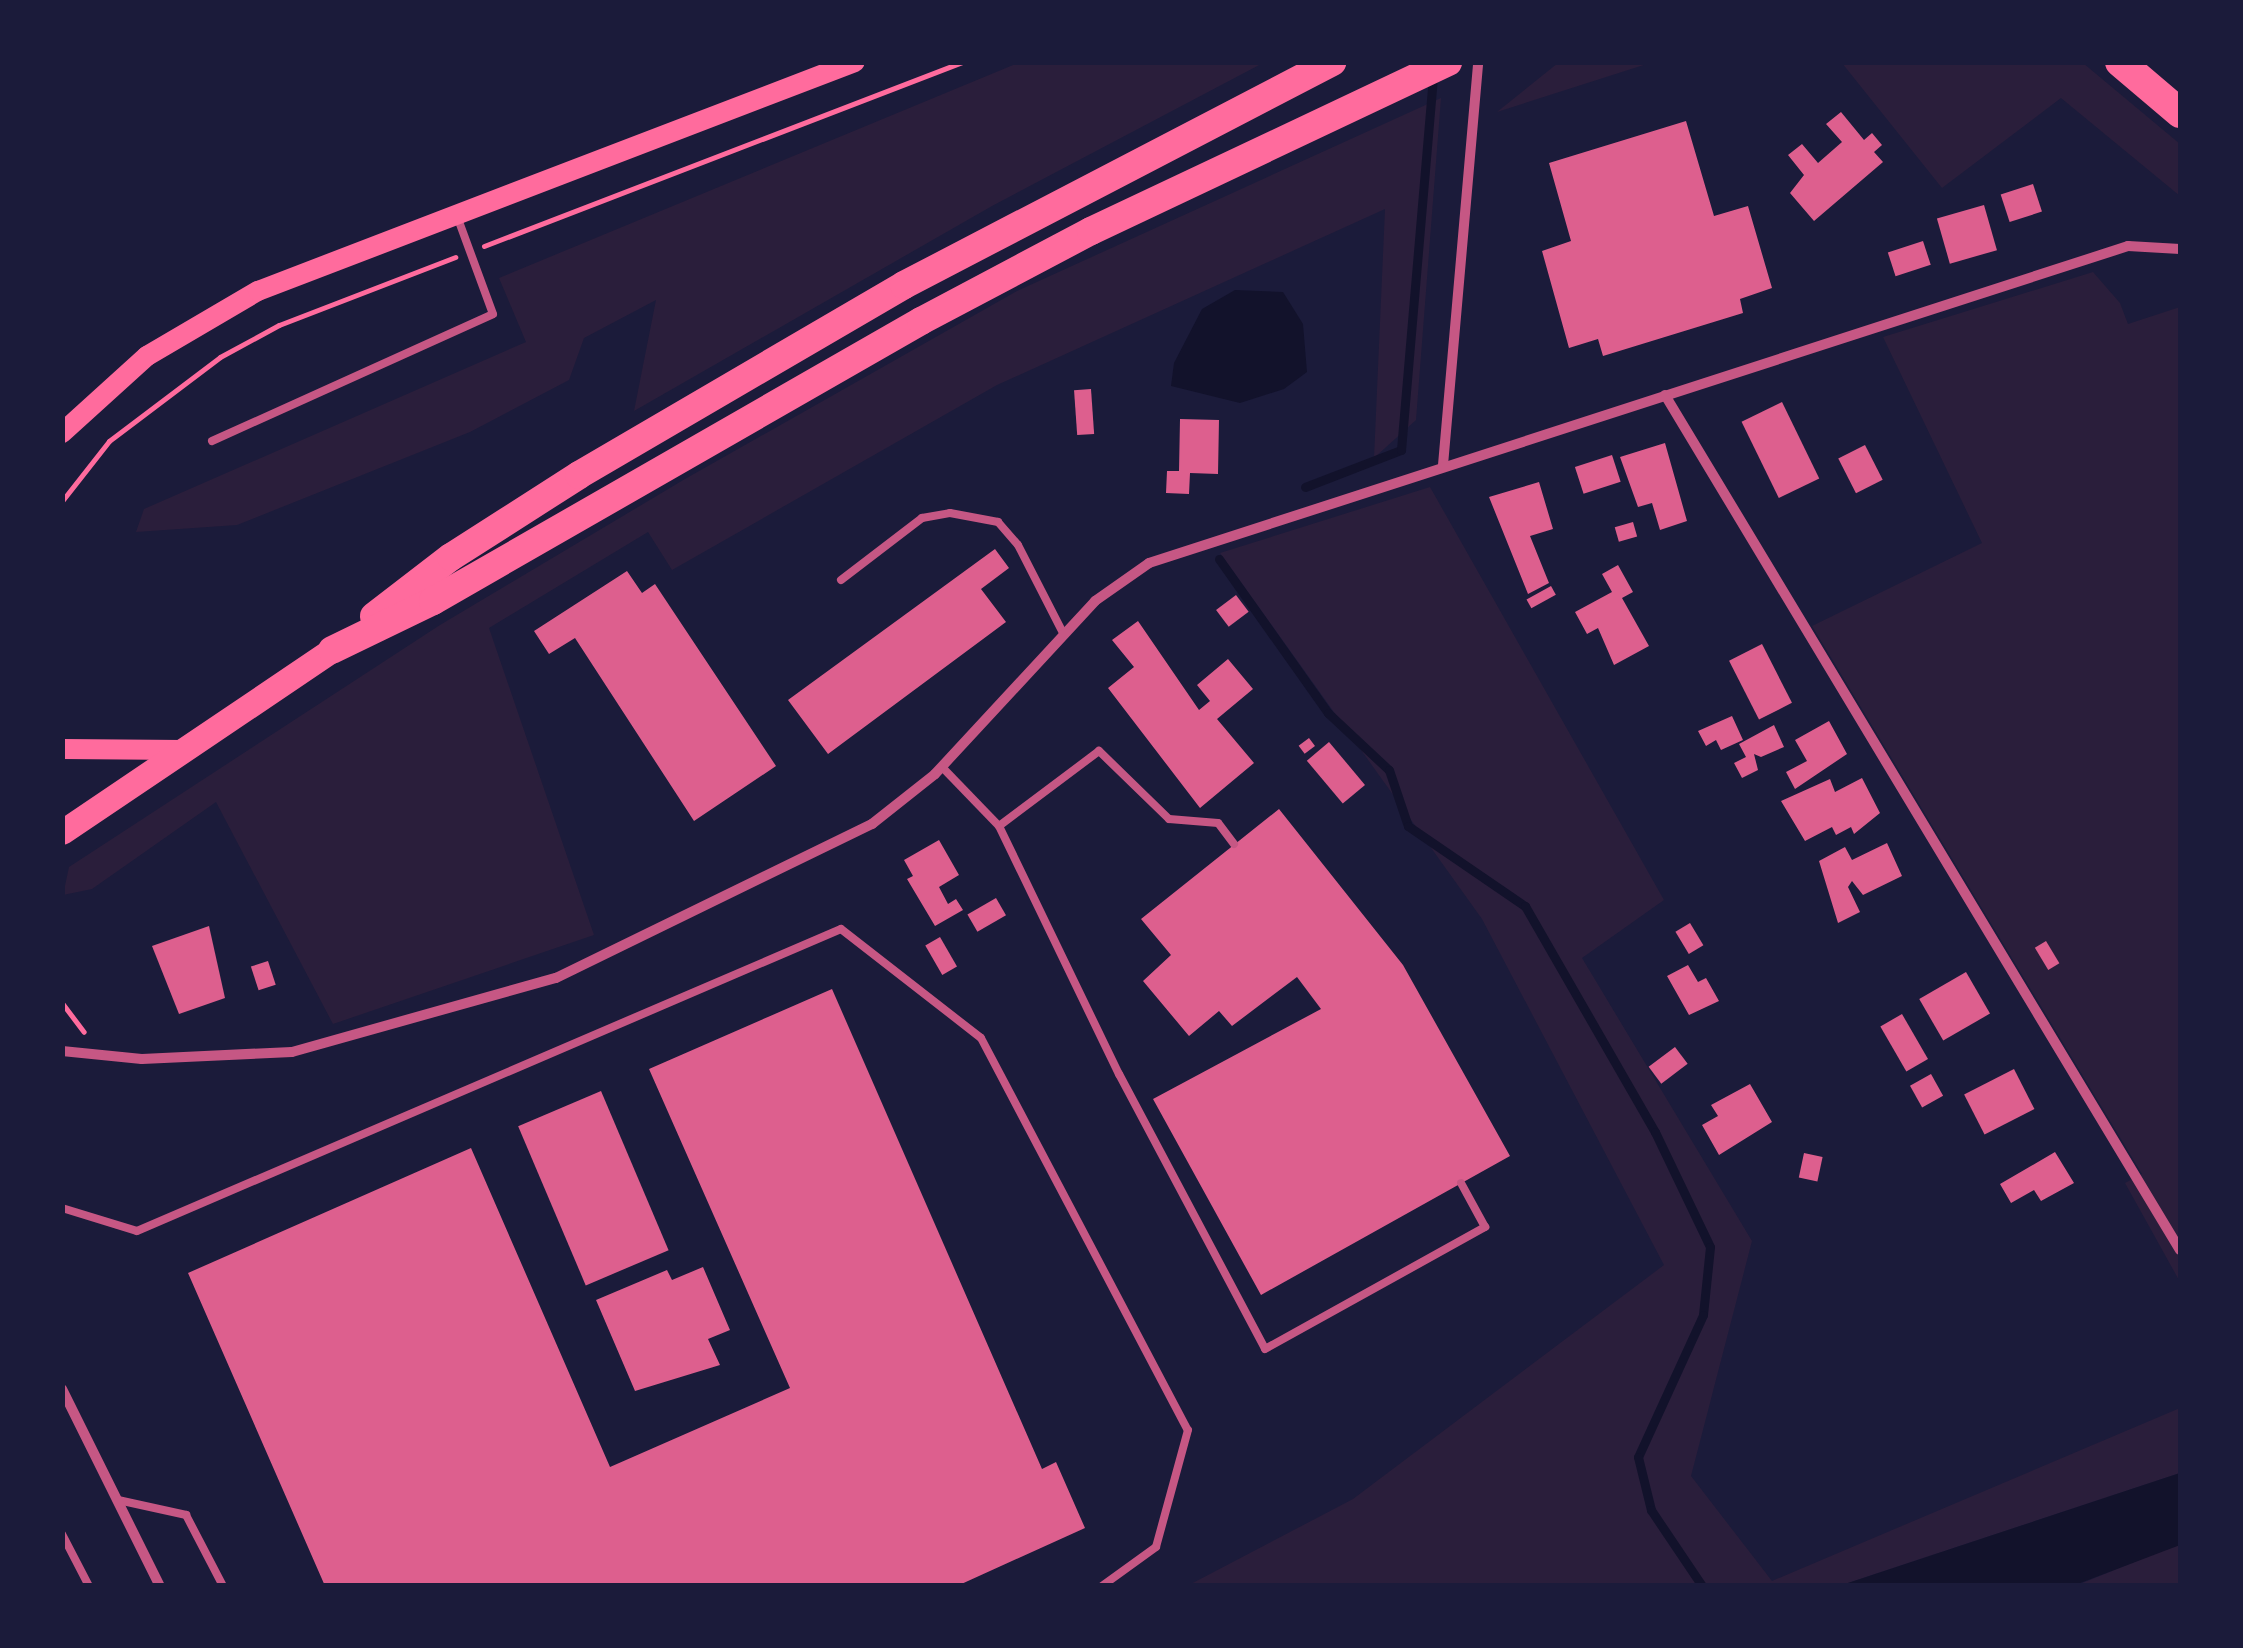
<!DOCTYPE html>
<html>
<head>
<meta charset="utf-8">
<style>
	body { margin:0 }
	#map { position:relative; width:2243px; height:1648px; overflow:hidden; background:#1b1b3a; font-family:Inter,sans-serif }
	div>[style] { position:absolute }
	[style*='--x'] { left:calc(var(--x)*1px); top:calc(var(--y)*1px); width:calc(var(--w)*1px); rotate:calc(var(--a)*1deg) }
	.green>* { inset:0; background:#2a1e3b }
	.water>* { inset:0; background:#12122b }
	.stream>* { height:9px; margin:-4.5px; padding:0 4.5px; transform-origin:4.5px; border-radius:4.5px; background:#12122b }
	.building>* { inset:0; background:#dd5f8e; transform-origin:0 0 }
	.path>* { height:5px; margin:-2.5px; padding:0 2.5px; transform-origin:2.5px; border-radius:2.5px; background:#ff6b9d }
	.service>* { height:8px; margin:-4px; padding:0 4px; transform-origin:4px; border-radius:4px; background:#c65784 }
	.minor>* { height:10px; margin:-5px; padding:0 5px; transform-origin:5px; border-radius:5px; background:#c65784 }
	.secondary>* { height:20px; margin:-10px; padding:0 10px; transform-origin:10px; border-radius:10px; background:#ff6b9d }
	.primary>* { height:25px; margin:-12.5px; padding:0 12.5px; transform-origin:12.5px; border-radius:12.5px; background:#ff6b9d }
	.trunk>* { height:28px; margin:-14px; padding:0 14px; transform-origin:14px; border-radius:14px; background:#ff6b9d }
	.motorway>* { height:30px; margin:-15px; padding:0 15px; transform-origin:15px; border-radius:15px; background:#ff6b9d }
	span { translate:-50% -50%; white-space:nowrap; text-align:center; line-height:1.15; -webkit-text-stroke:10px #1b1b3a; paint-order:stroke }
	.frame { position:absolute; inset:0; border:65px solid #1b1b3a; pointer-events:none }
</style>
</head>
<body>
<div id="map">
	<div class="green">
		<i style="clip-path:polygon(1018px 63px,1263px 63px,992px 206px,634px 411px,656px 300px,584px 338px,569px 380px,470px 432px,237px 525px,136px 532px,144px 509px,526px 342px,499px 278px)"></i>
		<i style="clip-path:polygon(1558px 63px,1558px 62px,1650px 63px,1497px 112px)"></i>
		<i style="clip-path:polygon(1842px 63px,2083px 63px,2180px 144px,2180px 196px,2061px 98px,1942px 188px)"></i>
		<i style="clip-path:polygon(1441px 98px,1416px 420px,1374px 458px,1385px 209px,997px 385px,672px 570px,648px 532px,489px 628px,594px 935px,333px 1024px,216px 802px,92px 889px,63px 895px,69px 867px,440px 625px,685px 479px,1017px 291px)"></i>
		<i style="clip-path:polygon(2093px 272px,2120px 303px,2128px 324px,2180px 307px,2180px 1282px,2125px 1183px,2142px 1174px,1812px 626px,1982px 543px,1883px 337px)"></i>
		<i style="clip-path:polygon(1430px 487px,1664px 900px,1582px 958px,1752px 1241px,1691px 1476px,1772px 1581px,2180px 1408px,2180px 1473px,1842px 1585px,1187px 1586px,1353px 1499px,1664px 1265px,1482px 919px,1220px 553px)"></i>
		<i style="clip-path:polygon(2180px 1545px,2180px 1585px,2075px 1586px,2156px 1553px)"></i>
	</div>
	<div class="water">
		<i style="clip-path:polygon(1235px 290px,1283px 292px,1303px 324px,1307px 372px,1284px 389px,1240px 403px,1171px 386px,1174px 363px,1202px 309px)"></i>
		<i style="clip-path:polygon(2180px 1473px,2180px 1545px,2075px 1585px,1842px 1585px)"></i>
	</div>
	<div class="stream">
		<i style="--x:1305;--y:487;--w:103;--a:-21.1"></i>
		<i style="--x:1401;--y:450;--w:376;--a:-85.1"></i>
		<i style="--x:1219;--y:559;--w:189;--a:54.7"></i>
		<i style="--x:1328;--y:713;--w:83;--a:43.1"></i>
		<i style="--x:1389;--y:770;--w:59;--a:71.3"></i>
		<i style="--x:1408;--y:826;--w:142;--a:34.4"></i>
		<i style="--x:1525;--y:906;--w:261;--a:60.1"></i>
		<i style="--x:1655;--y:1132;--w:127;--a:64.4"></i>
		<i style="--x:1710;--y:1247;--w:68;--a:95.9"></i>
		<i style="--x:1703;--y:1315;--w:156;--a:114.6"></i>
		<i style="--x:1638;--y:1457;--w:55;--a:76.2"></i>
		<i style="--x:1651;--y:1510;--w:92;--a:56.1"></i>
	</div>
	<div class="building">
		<i style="clip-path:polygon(1841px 112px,1864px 140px,1872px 133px,1882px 145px,1874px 152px,1883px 162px,1814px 221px,1790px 193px,1804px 175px,1788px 155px,1802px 144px,1818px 163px,1842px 142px,1826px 124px)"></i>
		<i style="clip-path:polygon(1686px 121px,1714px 216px,1748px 206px,1772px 288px,1740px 299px,1743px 313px,1603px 356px,1598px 339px,1569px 348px,1542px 251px,1571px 241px,1549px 163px)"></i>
		<i style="left:2033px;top:184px;width:29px;height:34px;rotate:72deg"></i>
		<i style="left:1984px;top:205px;width:47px;height:49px;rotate:74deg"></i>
		<i style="left:1923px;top:241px;width:25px;height:37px;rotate:72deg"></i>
		<i style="left:1091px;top:389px;width:45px;height:17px;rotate:86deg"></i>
		<i style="left:1782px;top:402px;width:85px;height:45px;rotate:64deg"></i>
		<i style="clip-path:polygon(1180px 419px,1219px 420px,1218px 474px,1190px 473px,1189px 494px,1166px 493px,1167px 471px,1179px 471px)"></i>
		<i style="clip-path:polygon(1665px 443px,1687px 521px,1660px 530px,1652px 503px,1638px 507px,1620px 457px)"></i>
		<i style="left:1865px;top:445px;width:39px;height:30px;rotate:63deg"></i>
		<i style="left:1612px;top:455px;width:28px;height:39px;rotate:72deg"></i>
		<i style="clip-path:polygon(1539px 482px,1553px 529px,1530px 536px,1549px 583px,1528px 594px,1489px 497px)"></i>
		<i style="left:1633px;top:522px;width:15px;height:19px;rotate:74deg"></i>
		<i style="clip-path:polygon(995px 549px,1009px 568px,981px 589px,1006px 622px,828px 754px,788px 700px)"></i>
		<i style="clip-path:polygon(1618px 565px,1633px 592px,1622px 598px,1649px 646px,1614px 665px,1598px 628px,1587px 634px,1575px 612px,1612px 592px,1602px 574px)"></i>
		<i style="clip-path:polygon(627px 571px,642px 593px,655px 584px,776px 766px,694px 821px,575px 638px,549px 654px,534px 631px)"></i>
		<i style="left:1551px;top:586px;width:10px;height:28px;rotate:61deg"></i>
		<i style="left:1236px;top:595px;width:21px;height:25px;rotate:53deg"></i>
		<i style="clip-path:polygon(1138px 621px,1199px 710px,1210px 701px,1197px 685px,1228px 659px,1253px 689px,1217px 719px,1254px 763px,1200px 808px,1108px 688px,1134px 667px,1112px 640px)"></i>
		<i style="left:1762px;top:644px;width:66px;height:37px;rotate:63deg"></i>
		<i style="clip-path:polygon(1732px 716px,1743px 740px,1721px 750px,1716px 740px,1706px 746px,1698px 731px)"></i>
		<i style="clip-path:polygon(1829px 721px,1847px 754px,1795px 789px,1786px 772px,1807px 761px,1795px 740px)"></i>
		<i style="clip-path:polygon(1774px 725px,1784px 747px,1761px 757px,1754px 754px,1758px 770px,1742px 778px,1734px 763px,1746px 757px,1739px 744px)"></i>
		<i style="left:1309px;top:738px;width:10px;height:13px;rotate:53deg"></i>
		<i style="left:1329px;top:742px;width:56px;height:29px;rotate:50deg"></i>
		<i style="clip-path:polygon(1862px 778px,1880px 813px,1854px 834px,1851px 827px,1836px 835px,1832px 827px,1805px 841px,1781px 801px,1830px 779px,1835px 792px)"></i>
		<i style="clip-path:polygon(1279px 809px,1403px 965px,1510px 1156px,1261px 1295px,1153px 1099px,1321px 1009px,1297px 977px,1232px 1026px,1219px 1011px,1189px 1036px,1143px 981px,1171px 955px,1141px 919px)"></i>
		<i style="clip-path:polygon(939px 840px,959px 875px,939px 887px,948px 904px,956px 899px,963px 910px,935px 926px,907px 879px,913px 876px,904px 860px)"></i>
		<i style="clip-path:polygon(1887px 843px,1902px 876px,1863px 895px,1852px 881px,1848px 887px,1860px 912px,1838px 923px,1819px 861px,1845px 847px,1852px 860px)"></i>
		<i style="left:996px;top:898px;width:20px;height:33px;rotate:60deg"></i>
		<i style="left:1690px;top:923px;width:26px;height:17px;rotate:59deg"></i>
		<i style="clip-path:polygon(209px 926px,225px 998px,179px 1014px,152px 946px)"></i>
		<i style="left:940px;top:937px;width:34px;height:17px;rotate:60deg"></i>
		<i style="left:2046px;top:941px;width:26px;height:13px;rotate:59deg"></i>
		<i style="left:268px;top:961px;width:25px;height:18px;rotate:72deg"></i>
		<i style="clip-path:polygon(1688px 965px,1698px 982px,1706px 978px,1719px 1001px,1689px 1015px,1667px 976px)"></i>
		<i style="left:1966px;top:972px;width:48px;height:54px;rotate:60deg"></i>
		<i style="clip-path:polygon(832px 989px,1042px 1469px,1056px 1462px,1085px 1528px,957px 1586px,325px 1586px,188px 1273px,471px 1148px,610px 1467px,790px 1388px,649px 1069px)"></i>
		<i style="left:1902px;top:1014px;width:52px;height:25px;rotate:60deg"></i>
		<i style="left:1675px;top:1047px;width:21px;height:33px;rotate:53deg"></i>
		<i style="left:2014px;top:1069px;width:45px;height:56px;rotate:63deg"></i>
		<i style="left:1931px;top:1074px;width:25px;height:24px;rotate:61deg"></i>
		<i style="clip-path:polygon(1750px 1084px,1772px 1122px,1719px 1155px,1702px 1125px,1718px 1116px,1711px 1105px)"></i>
		<i style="left:601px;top:1091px;width:173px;height:90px;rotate:67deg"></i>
		<i style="clip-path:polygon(2055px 1152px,2074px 1183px,2041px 1201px,2034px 1190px,2011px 1203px,2000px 1184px)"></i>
		<i style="left:1804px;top:1153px;width:19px;height:25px;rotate:12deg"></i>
		<i style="clip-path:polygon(703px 1267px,730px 1330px,708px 1339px,720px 1365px,635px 1391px,596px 1300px,667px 1270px,672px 1280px)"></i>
	</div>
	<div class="path">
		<i style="--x:484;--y:246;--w:512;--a:-21.05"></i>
		<i style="--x:62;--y:501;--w:76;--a:-51.9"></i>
		<i style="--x:109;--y:441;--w:139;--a:-37.1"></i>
		<i style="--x:220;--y:357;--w:67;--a:-28.5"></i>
		<i style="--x:279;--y:325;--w:189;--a:-21.1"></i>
		<i style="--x:62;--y:1003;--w:36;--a:53"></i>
	</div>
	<div class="service">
		<i style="--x:212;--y:441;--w:308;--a:-24.3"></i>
		<i style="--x:493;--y:314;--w:101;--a:-110.2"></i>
		<i style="--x:841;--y:580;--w:102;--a:-37.4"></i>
		<i style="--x:922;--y:518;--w:28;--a:-10"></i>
		<i style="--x:950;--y:513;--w:49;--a:10.6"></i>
		<i style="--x:998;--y:522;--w:30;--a:49"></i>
		<i style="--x:1018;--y:545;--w:101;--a:62.9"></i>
		<i style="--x:942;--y:767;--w:82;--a:46"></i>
		<i style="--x:1234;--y:844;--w:26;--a:-127"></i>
		<i style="--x:1218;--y:823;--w:49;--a:-175.3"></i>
		<i style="--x:1169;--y:819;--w:98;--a:-135.8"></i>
		<i style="--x:1099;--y:751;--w:125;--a:143.1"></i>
		<i style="--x:999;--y:826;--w:276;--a:64.2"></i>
		<i style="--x:1119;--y:1074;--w:311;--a:62"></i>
		<i style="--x:1265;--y:1349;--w:252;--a:-29"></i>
		<i style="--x:1485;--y:1227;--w:50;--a:-118.6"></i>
		<i style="--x:62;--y:1208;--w:78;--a:17"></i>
		<i style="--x:137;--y:1231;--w:766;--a:-23.22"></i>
		<i style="--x:841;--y:929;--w:177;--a:37.9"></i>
		<i style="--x:981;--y:1038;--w:443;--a:62.2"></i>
		<i style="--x:1188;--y:1430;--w:121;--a:105.3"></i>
		<i style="--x:1156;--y:1547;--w:67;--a:144.2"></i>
		<i style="--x:118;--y:1500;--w:70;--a:12.4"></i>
		<i style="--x:186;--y:1515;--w:80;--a:62.5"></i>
		<i style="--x:62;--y:1534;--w:59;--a:62.6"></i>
	</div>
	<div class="minor">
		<i style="--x:1665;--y:395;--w:998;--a:58.94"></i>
		<i style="--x:1443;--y:465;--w:405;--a:-85"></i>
		<i style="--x:62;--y:1051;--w:80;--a:5.7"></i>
		<i style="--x:142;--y:1059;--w:150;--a:-2.7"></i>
		<i style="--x:292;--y:1052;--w:274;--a:-15.7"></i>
		<i style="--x:556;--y:978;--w:352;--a:-26"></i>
		<i style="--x:872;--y:824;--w:80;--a:-38.4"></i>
		<i style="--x:935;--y:774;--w:236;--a:-47.2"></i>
		<i style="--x:1095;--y:601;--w:66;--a:-35.1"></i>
		<i style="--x:1149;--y:563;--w:1029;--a:-17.94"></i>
		<i style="--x:2128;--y:246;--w:52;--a:3.3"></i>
		<i style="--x:62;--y:1389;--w:220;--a:63.6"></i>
	</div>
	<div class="secondary">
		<i style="--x:62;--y:433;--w:115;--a:-42.2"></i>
		<i style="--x:147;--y:356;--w:129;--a:-30.4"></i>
		<i style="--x:258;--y:291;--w:639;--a:-20.99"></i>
		<i style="--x:62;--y:749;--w:121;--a:0.5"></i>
	</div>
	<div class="primary">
		<i style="--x:62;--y:832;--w:326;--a:-34"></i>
	</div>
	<div class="trunk">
		<i style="--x:374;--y:616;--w:97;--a:-37.5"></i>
		<i style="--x:451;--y:557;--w:152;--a:-32.6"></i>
		<i style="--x:579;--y:475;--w:376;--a:-30.3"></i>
		<i style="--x:904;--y:285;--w:483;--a:-27.5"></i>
		<i style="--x:332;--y:650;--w:112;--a:-25.9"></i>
		<i style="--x:433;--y:601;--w:563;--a:-29.85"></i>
		<i style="--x:921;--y:321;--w:192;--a:-27.9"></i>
		<i style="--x:1091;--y:231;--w:395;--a:-25.3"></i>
	</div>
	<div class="motorway">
		<i style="--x:2120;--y:62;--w:79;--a:40.4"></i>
	</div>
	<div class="frame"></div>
</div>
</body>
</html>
